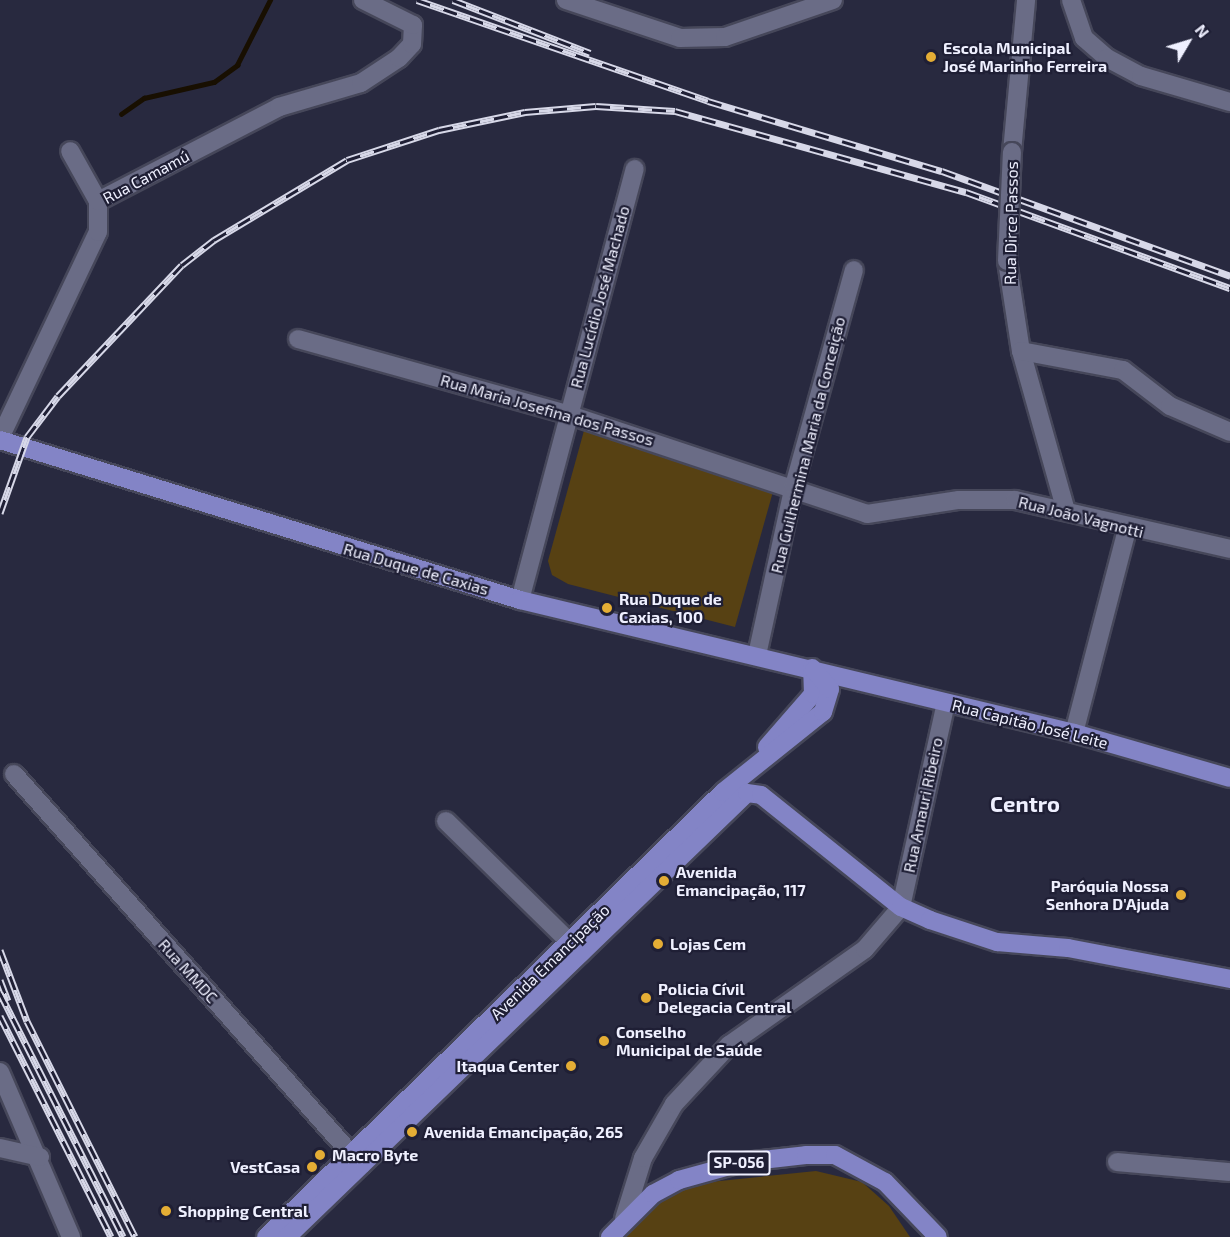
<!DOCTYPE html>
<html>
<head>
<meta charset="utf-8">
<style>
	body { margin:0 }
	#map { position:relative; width:1230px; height:1237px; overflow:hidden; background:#28293f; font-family:"Exo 2",sans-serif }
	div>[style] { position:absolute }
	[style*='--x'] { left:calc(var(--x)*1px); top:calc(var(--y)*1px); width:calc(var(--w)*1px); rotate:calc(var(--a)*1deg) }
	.green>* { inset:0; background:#574113 }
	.stream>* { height:4.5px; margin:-2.25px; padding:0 2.25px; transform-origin:2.25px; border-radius:2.25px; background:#180f01 }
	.roads { filter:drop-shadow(2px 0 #46475a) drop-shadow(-2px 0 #46475a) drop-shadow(0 2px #46475a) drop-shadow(0 -2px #46475a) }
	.minor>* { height:18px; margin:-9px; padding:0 9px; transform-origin:9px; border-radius:9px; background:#6a6c86 }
	.major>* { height:18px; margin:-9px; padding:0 9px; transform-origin:9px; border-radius:9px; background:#8384c6 }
	.rail>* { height:7px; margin-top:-3.5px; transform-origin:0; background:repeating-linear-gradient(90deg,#1f1f35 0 14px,#d7d8e8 0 28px); box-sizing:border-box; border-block:2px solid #d7d8e8 }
	.bridges { filter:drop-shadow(2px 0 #46475a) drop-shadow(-2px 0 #46475a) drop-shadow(0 2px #46475a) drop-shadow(0 -2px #46475a) }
	.minor-bridge>* { height:18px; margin:-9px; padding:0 9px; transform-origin:9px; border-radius:9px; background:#6a6c86 }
	.dots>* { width:16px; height:16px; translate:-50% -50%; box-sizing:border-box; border:3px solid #1f1f35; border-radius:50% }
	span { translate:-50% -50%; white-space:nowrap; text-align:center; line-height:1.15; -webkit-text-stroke:4.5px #1f1f35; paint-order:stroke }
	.shield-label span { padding:2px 4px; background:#1f1f35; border:2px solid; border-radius:4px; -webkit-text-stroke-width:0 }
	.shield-label { font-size:15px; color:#eff0ff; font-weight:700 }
	.poi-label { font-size:16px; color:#eff0ff; font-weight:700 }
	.left { translate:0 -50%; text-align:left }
	.right { translate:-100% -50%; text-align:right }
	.street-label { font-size:16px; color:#eff0ff }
	.district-label { font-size:22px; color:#eff0ff; font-weight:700 }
	.north { position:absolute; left:1158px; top:12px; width:60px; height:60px; -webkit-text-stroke:4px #1f1f35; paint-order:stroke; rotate:52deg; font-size:16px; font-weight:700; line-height:24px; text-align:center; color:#eff0ff }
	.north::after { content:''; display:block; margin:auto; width:21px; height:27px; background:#eff0ff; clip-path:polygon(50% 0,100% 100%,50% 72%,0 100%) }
</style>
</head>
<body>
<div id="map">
	<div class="green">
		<i style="clip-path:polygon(585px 427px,774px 488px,735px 627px,568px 584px,552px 575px,548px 561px)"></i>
		<i style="clip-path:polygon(816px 1171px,862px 1182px,889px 1206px,910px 1237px,618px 1237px,664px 1194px,700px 1183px)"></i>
	</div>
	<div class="stream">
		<i style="--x:121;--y:114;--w:28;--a:-35"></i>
		<i style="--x:144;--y:98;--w:72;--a:-12.9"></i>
		<i style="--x:214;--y:82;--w:29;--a:-36"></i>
		<i style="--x:237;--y:65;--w:73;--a:-63.1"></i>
	</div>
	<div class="roads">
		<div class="minor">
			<i style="--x:566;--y:0;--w:120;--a:18.4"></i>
			<i style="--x:680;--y:38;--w:45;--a:-1.3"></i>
			<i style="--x:725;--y:37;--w:114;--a:-18.9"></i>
			<i style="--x:1071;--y:0;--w:40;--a:71.1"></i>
			<i style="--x:1084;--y:38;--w:30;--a:41"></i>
			<i style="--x:1107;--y:58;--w:38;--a:28"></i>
			<i style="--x:1141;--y:76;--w:93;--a:16.3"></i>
			<i style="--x:1012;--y:152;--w:153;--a:-84.7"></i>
			<i style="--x:98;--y:201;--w:204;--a:-27.4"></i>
			<i style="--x:279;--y:107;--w:85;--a:-16.3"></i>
			<i style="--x:361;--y:83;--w:45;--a:-33.3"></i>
			<i style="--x:399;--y:58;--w:19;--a:-47"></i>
			<i style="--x:412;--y:44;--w:19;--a:-87"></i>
			<i style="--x:413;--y:25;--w:56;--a:-153.4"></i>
			<i style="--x:1007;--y:261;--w:91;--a:81.2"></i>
			<i style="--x:1021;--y:351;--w:166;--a:74.3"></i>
			<i style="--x:298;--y:339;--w:279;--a:15.6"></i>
			<i style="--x:567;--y:414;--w:316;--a:18.4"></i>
			<i style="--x:867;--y:514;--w:93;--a:-8.7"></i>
			<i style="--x:959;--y:500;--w:56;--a:0"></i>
			<i style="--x:1015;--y:500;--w:221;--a:12.8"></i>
			<i style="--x:1021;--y:351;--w:104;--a:10.6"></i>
			<i style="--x:1123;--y:370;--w:59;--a:37.5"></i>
			<i style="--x:1170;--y:406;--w:65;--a:23.4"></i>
			<i style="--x:0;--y:438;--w:228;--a:-64.6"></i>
			<i style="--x:98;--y:232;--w:31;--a:-90"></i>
			<i style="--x:98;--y:201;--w:57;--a:-119.2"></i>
			<i style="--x:520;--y:600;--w:446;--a:-75.1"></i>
			<i style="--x:757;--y:655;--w:173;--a:-77.7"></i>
			<i style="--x:794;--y:486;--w:224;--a:-74.5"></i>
			<i style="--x:1074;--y:733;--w:210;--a:-75.4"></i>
			<i style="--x:14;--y:774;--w:523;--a:48.41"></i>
			<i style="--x:446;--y:821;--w:189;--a:44.4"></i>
			<i style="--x:0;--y:1072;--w:180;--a:66.7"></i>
			<i style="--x:0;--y:1148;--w:41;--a:12.7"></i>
			<i style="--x:1117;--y:1162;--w:113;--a:5.1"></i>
			<i style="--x:624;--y:1219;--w:64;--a:-72.7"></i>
			<i style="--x:643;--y:1158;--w:62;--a:-60.1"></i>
			<i style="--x:674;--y:1104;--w:81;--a:-47"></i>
			<i style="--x:729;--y:1045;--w:166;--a:-35.2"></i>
			<i style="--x:865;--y:949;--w:55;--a:-49.4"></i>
			<i style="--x:901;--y:907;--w:209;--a:-77.6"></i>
		</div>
		<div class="major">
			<i style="--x:0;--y:440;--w:544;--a:17.1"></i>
			<i style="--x:520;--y:600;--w:570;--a:13.5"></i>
			<i style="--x:1074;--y:733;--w:162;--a:16.1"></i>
			<i style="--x:767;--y:747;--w:70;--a:-49"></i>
			<i style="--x:813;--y:694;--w:26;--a:-92"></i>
			<i style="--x:266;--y:1237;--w:638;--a:-44.24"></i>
			<i style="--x:723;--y:792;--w:128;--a:-38.7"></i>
			<i style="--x:823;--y:712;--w:24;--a:-73"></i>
			<i style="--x:830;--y:689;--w:25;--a:-130"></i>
			<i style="--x:287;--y:1237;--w:639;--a:-43.99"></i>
			<i style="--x:747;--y:793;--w:14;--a:8"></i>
			<i style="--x:761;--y:795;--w:179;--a:38.7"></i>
			<i style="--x:901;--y:907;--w:32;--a:24"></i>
			<i style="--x:930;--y:920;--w:71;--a:18.2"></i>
			<i style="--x:997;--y:942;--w:71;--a:4.8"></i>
			<i style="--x:1068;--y:948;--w:165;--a:10.8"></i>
			<i style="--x:610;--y:1237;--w:61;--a:-45"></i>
			<i style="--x:653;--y:1194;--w:30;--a:-28"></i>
			<i style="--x:679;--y:1180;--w:67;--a:-15.5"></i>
			<i style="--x:744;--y:1162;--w:62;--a:-6.4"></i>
			<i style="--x:806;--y:1155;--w:29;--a:0"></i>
			<i style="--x:835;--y:1155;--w:57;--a:28.4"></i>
			<i style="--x:885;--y:1182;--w:76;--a:46.1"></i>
		</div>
	</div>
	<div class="rail">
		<i style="--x:417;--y:0;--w:308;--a:19.1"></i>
		<i style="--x:708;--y:101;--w:244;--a:16.7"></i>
		<i style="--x:942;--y:171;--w:307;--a:20"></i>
		<i style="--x:453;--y:0;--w:147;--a:21.1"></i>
		<i style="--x:0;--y:513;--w:81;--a:-70.4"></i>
		<i style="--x:27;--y:437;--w:51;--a:-52.9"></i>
		<i style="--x:58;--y:396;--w:180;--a:-46.6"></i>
		<i style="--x:182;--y:265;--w:41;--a:-38"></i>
		<i style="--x:214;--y:240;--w:155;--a:-31"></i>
		<i style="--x:347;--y:160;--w:97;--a:-18.1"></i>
		<i style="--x:439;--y:130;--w:88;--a:-11.8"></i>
		<i style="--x:525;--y:112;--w:71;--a:-4.8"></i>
		<i style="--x:596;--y:106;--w:79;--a:3.6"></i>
		<i style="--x:675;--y:111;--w:302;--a:15.6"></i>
		<i style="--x:966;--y:192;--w:281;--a:20"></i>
		<i style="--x:0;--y:950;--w:76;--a:69.2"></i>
		<i style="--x:27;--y:1021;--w:241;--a:63.4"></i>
		<i style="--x:0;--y:980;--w:22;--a:69"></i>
		<i style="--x:0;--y:993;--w:273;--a:63.2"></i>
		<i style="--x:0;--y:1016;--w:247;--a:63.3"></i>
	</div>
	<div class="bridges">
		<div class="minor-bridge">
			<i style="--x:1007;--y:261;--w:109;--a:-87.4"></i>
		</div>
	</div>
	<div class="dots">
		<i style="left:931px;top:57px;background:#e4ad35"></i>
		<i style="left:607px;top:608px;background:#e4ad35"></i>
		<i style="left:664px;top:881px;background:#e4ad35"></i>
		<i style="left:1181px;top:895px;background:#e4ad35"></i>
		<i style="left:658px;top:944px;background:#e4ad35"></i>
		<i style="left:646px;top:998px;background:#e4ad35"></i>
		<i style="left:604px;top:1041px;background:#e4ad35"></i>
		<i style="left:571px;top:1066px;background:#e4ad35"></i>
		<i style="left:412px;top:1132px;background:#e4ad35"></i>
		<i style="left:320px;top:1155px;background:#e4ad35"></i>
		<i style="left:312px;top:1167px;background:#e4ad35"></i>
		<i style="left:166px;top:1211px;background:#e4ad35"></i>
	</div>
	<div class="shield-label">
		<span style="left:739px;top:1163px">SP-056</span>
	</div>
	<div class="poi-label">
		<span class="left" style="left:943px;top:57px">Escola Municipal<br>José Marinho Ferreira</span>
		<span class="left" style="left:619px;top:608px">Rua Duque de<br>Caxias, 100</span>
		<span class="left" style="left:676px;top:881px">Avenida<br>Emancipação, 117</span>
		<span class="right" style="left:1169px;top:895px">Paróquia Nossa<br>Senhora D'Ajuda</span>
		<span class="left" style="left:670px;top:944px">Lojas Cem</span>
		<span class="left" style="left:658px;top:998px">Policia Cívil<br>Delegacia Central</span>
		<span class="left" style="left:616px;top:1041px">Conselho<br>Municipal de Saúde</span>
		<span class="right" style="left:559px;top:1066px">Itaqua Center</span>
		<span class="left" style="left:424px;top:1132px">Avenida Emancipação, 265</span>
		<span class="left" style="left:332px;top:1155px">Macro Byte</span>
		<span class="right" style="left:300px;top:1167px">VestCasa</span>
		<span class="left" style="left:178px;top:1211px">Shopping Central</span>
	</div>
	<div class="street-label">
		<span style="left:146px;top:177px;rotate:-28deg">Rua Camamú</span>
		<span style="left:1011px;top:223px;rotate:-89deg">Rua Dirce Passos</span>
		<span style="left:600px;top:297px;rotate:-75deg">Rua Lucídio José Machado</span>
		<span style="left:547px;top:410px;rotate:16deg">Rua Maria Josefina dos Passos</span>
		<span style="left:808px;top:445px;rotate:-76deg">Rua Guilhermina Maria da Conceição</span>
		<span style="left:1081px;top:517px;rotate:14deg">Rua João Vagnotti</span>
		<span style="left:416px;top:569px;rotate:16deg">Rua Duque de Caxias</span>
		<span style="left:1030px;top:724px;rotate:14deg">Rua Capitão José Leite</span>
		<span style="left:923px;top:805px;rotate:-78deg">Rua Amauri Ribeiro</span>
		<span style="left:550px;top:962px;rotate:-44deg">Avenida Emancipação</span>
		<span style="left:188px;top:971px;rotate:48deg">Rua MMDC</span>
	</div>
	<div class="district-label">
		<span style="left:1025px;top:804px">Centro</span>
	</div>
	<div class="north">N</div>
</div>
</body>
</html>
